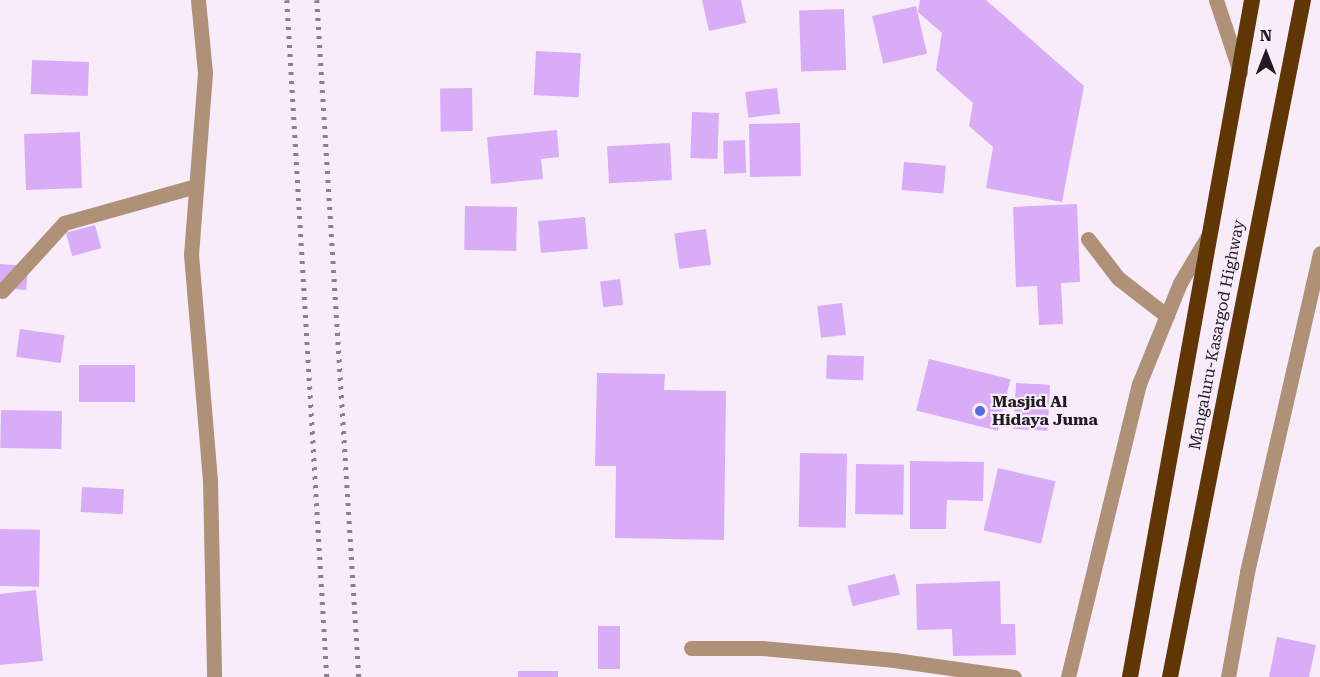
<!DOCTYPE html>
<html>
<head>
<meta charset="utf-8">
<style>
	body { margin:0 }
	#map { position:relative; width:1320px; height:677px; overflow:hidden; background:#f8ecfa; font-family:"Roboto Serif",serif }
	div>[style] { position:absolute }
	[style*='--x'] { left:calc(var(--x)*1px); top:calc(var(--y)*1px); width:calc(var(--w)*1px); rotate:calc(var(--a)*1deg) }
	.building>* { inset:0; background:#d8acf7; transform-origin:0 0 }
	.service>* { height:15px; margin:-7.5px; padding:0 7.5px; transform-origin:7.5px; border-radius:7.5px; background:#ae9177 }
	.minor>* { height:15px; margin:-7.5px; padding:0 7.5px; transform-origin:7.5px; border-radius:7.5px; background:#ae9177 }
	.tertiary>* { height:15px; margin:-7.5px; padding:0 7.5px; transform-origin:7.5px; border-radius:7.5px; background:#ae9177 }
	.trunk>* { height:16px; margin:-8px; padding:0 8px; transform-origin:8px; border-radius:8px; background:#603704 }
	.rail>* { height:4.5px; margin-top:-2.25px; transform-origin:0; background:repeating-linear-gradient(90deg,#88808a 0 3px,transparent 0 9px) }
	.dots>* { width:16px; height:16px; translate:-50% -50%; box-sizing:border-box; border:3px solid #f8ecfa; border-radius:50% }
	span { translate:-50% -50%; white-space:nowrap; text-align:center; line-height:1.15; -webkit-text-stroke:4.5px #f8ecfa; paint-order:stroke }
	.street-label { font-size:16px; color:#1f1b20 }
	.poi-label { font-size:16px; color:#1f1b20; font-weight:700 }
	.left { translate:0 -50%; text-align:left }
	.north { position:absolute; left:1236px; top:24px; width:60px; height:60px; -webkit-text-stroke:4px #f8ecfa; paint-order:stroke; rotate:0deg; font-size:16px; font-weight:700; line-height:24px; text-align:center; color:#1f1b20 }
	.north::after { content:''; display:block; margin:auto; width:21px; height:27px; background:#1f1b20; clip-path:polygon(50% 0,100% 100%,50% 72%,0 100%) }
</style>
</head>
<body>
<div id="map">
	<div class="building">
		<i style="clip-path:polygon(702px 0,741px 0,746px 23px,709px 31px)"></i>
		<i style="clip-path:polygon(920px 0,986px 0,1084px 86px,1062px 202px,986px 188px,993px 147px,969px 126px,973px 103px,936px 70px,942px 33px,918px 12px)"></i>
		<i style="left:916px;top:6px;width:49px;height:45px;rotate:77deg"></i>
		<i style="left:844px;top:9px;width:61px;height:45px;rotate:88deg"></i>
		<i style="left:536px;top:51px;width:45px;height:44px;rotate:3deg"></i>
		<i style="left:32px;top:60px;width:57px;height:34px;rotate:2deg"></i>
		<i style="left:472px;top:88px;width:43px;height:32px;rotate:89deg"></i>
		<i style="left:777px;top:88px;width:26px;height:32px;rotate:83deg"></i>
		<i style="left:692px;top:112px;width:27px;height:46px;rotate:2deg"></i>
		<i style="left:800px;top:123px;width:53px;height:51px;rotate:89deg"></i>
		<i style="clip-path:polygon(557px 130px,559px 157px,541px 159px,543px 179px,491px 184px,487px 137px)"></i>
		<i style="left:80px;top:132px;width:56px;height:56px;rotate:88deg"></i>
		<i style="left:745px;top:140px;width:33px;height:22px;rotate:88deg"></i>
		<i style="left:670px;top:143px;width:37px;height:63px;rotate:87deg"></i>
		<i style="left:904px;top:162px;width:42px;height:28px;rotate:5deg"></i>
		<i style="clip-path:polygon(1077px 204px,1080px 282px,1061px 283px,1063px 324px,1039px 325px,1037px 286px,1016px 287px,1013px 207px)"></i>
		<i style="left:465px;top:206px;width:52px;height:44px;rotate:1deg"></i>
		<i style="left:585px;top:217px;width:32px;height:47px;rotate:85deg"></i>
		<i style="left:95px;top:225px;width:24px;height:30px;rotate:75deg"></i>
		<i style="left:706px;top:229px;width:36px;height:32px;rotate:82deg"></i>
		<i style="left:0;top:264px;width:28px;height:24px;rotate:4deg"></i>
		<i style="left:620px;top:279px;width:26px;height:20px;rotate:83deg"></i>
		<i style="left:842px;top:303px;width:32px;height:25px;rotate:83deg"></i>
		<i style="left:20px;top:329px;width:45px;height:28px;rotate:8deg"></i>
		<i style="left:827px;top:355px;width:37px;height:24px;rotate:2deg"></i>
		<i style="left:929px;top:359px;width:84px;height:53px;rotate:14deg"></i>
		<i style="left:79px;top:365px;width:56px;height:37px"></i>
		<i style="clip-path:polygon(597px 373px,665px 374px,664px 390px,726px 391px,724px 540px,615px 538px,616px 466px,595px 466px)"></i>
		<i style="left:1016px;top:383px;width:34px;height:46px;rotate:3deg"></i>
		<i style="left:1px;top:410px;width:61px;height:38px;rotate:1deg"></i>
		<i style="left:800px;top:453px;width:47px;height:74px;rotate:1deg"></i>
		<i style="clip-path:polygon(910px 461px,984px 462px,983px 501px,947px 500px,946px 529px,910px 529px)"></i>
		<i style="left:856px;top:464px;width:48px;height:50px;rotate:1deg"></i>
		<i style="left:998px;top:468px;width:59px;height:64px;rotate:13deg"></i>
		<i style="left:82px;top:487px;width:42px;height:25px;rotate:3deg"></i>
		<i style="left:0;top:529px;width:40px;height:57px;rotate:1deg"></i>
		<i style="left:895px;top:574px;width:21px;height:49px;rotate:76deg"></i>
		<i style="clip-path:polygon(1000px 581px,1001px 624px,1015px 624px,1016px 655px,953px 656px,952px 629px,917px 630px,916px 584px)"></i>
		<i style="clip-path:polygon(36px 590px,43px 661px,0 665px,0 594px)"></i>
		<i style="left:598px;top:626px;width:22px;height:43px"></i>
		<i style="clip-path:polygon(1277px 637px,1316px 645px,1309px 677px,1269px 677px)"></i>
		<i style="left:518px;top:671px;width:40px;height:6px"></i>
	</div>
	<div class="service">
		<i style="--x:1088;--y:239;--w:49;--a:52.4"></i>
		<i style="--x:1118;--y:278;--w:62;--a:37.8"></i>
	</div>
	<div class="minor">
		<i style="--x:198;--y:0;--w:73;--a:84.5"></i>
		<i style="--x:205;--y:73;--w:182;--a:94.4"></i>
		<i style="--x:191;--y:254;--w:227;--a:85.2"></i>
		<i style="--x:210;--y:480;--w:197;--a:88.8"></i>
		<i style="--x:1216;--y:0;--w:76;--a:71.6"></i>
		<i style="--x:2;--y:291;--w:92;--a:-47.6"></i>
		<i style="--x:64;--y:223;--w:137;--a:-15.7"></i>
		<i style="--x:691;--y:648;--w:71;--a:0"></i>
		<i style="--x:762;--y:648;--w:133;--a:5.2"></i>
		<i style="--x:894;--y:660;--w:121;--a:8.1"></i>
	</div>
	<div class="tertiary">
		<i style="--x:1068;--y:677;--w:301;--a:-76.4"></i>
		<i style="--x:1139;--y:384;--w:109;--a:-67.9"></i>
		<i style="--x:1180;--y:283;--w:55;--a:-59.2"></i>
		<i style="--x:1228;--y:677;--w:107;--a:-79.7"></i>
		<i style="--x:1247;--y:572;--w:327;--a:-77.1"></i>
	</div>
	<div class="trunk">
		<i style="--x:1130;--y:677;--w:688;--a:-79.78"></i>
		<i style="--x:1170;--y:677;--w:690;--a:-78.89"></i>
	</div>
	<div class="rail">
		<i style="--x:287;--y:0;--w:678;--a:86.62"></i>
		<i style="--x:317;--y:0;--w:678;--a:86.45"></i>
	</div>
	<div class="dots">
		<i style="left:980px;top:411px;background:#576ce2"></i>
	</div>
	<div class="street-label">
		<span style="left:1217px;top:335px;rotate:-79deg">Mangaluru-Kasargod Highway</span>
	</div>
	<div class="poi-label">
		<span class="left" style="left:992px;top:411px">Masjid Al<br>Hidaya Juma</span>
	</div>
	<div class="north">N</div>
</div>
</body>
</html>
